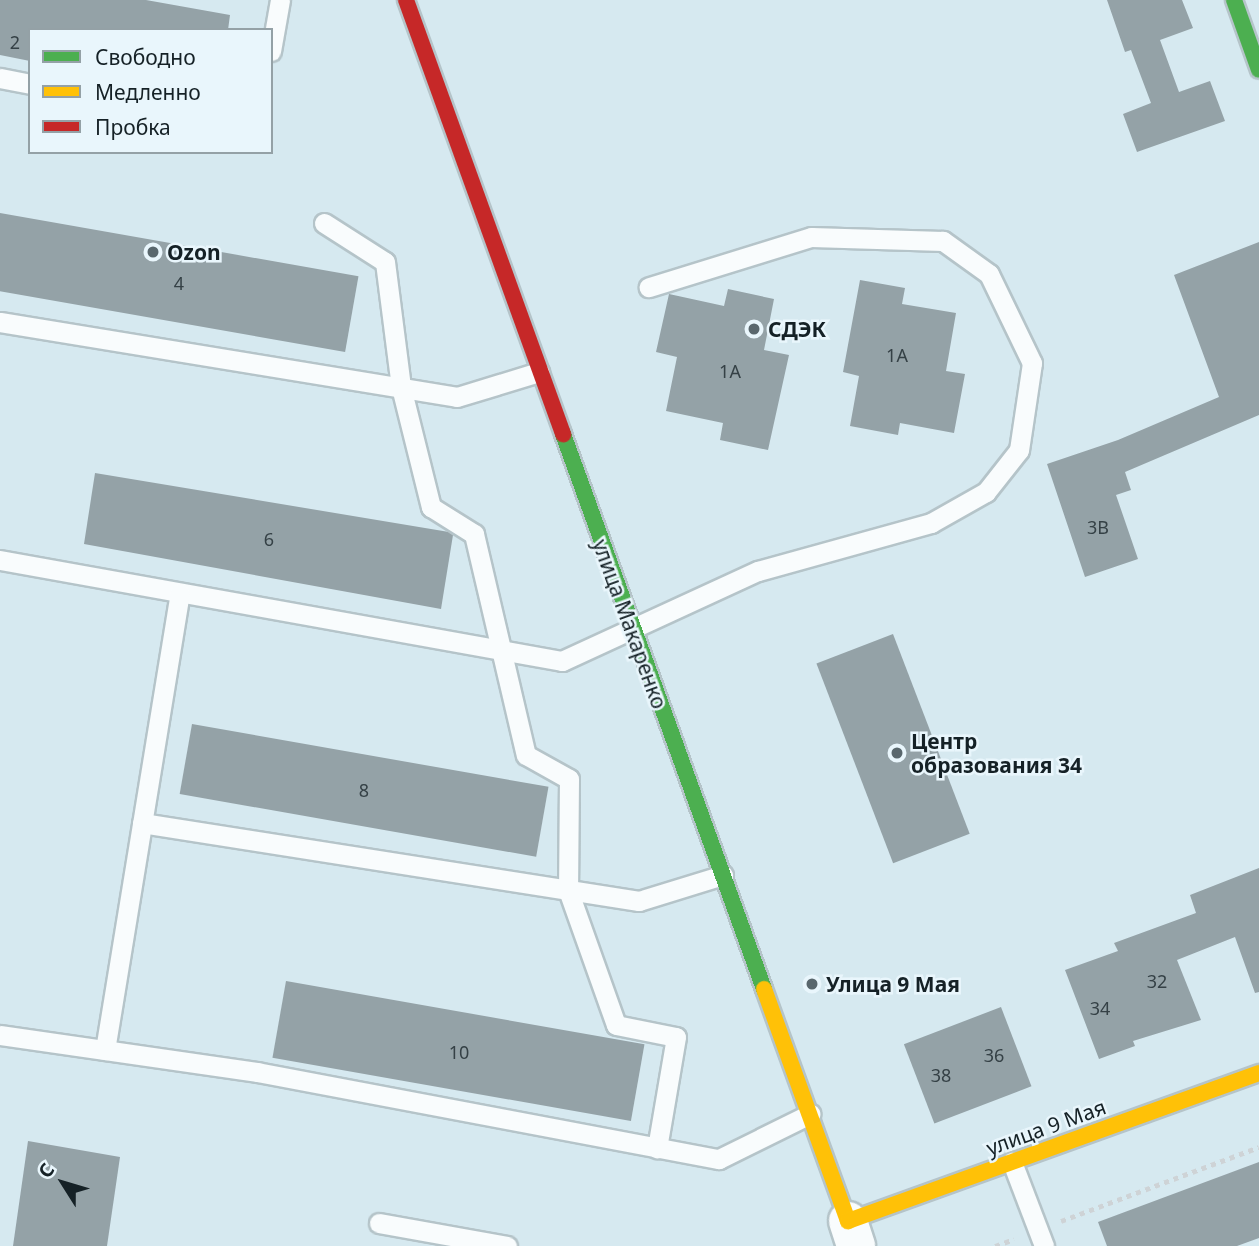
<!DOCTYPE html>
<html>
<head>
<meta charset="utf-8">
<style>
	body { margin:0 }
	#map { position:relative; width:1259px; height:1246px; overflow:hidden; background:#d6e9f0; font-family:"Noto Sans",sans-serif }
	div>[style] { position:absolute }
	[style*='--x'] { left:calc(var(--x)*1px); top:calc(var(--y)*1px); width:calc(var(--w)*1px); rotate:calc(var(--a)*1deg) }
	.building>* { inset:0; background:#94a2a7; transform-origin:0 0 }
	.path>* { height:4.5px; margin-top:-2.25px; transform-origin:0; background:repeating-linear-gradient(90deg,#ced3d6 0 5px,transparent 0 10px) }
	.roads { filter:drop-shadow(2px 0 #b5c4c9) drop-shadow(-2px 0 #b5c4c9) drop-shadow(0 2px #b5c4c9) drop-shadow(0 -2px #b5c4c9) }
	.lane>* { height:19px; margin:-9.5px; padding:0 9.5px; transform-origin:9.5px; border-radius:9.5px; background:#f9fcfd }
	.street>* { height:38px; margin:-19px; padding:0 19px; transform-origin:19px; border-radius:19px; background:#f9fcfd }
	.fast>* { height:16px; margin:-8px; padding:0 8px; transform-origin:8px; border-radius:8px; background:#4caf50 }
	.slow>* { height:16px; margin:-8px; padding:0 8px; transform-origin:8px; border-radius:8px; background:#ffc107 }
	.jam>* { height:16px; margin:-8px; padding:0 8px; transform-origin:8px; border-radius:8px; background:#c62828 }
	.dots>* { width:19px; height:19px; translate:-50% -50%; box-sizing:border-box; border:4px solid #e9f6fc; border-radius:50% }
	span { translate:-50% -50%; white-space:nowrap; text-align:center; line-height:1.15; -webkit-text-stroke:5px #e9f6fc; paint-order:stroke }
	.number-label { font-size:18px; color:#354146 }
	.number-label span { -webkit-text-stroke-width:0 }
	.poi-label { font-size:21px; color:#152126; font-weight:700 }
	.left { translate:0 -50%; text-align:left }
	.street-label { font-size:21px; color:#152126 }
	.legend { position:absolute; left:28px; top:28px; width:245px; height:126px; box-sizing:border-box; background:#e9f6fc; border:2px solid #94a1a6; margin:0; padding:9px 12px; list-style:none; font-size:21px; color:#152126 }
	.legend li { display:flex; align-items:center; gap:14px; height:35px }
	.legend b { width:35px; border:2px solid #94a1a6 }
	.north { position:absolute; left:28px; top:1148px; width:70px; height:70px; -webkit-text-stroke:5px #e9f6fc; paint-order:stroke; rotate:307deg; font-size:19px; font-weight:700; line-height:28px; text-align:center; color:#152126 }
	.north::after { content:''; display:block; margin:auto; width:24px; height:32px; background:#152126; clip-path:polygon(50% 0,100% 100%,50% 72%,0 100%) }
</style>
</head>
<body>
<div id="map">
	<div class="building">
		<i style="clip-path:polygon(0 0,146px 0,230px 15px,228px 30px,30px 30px,30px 61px,0 55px)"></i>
		<i style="clip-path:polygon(1107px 0,1182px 0,1193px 28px,1160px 40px,1179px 92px,1210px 81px,1225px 121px,1137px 152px,1123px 114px,1151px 103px,1131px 50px,1125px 52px)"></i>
		<i style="left:0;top:213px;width:364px;height:77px;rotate:10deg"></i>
		<i style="clip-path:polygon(1259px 242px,1259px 415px,1125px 472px,1131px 490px,1116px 495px,1138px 559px,1085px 577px,1047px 464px,1118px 440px,1219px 397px,1174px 275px)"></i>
		<i style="clip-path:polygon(860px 280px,905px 288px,902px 304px,956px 313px,946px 371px,965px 374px,954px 433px,900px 423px,898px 435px,850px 426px,859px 376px,843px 372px)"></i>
		<i style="clip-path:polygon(728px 289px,774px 299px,764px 350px,789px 355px,768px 450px,720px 440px,723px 423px,666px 411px,677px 357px,656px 352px,669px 294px,724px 306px)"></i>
		<i style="clip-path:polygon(95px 473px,449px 532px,453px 535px,441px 609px,84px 544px)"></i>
		<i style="left:893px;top:634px;width:214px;height:82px;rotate:69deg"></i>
		<i style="left:192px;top:724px;width:362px;height:71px;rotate:10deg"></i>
		<i style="clip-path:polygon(1259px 868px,1259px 992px,1255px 993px,1235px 937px,1177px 960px,1201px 1020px,1133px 1041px,1135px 1046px,1099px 1059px,1065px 970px,1118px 951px,1114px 943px,1196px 913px,1190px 895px)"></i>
		<i style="left:286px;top:981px;width:364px;height:78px;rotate:10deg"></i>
		<i style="left:1001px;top:1007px;width:85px;height:104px;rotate:69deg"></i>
		<i style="clip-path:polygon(28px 1141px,120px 1157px,107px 1246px,13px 1246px)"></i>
		<i style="clip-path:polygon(1259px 1162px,1259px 1238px,1237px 1246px,1107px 1246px,1098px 1222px)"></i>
	</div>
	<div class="path">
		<i style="--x:1061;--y:1221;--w:211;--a:-20.5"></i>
		<i style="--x:995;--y:1246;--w:20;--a:-20"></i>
	</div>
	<div class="roads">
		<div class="lane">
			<i style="--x:271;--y:51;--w:52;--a:-80"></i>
			<i style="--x:0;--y:78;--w:31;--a:11"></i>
			<i style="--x:324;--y:223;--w:72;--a:32.6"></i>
			<i style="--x:385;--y:262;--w:126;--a:82.7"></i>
			<i style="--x:401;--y:387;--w:124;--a:76"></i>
			<i style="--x:431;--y:507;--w:51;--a:32.1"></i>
			<i style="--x:474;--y:534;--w:227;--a:76.8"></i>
			<i style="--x:526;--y:755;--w:49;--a:29.2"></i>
			<i style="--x:569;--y:779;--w:111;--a:90.5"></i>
			<i style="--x:568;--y:890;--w:143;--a:70.4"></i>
			<i style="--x:616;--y:1025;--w:61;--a:11.3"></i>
			<i style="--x:676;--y:1037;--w:113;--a:99.7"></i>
			<i style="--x:0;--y:322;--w:463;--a:9.3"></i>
			<i style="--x:457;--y:397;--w:86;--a:-17"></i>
			<i style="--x:0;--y:560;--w:571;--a:10.19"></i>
			<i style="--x:562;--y:661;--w:216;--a:-24.7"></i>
			<i style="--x:758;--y:571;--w:180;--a:-15.5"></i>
			<i style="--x:931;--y:523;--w:63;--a:-29.4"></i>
			<i style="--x:986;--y:492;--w:53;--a:-51.8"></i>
			<i style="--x:1019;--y:450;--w:88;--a:-81.5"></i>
			<i style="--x:1032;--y:363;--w:99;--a:-115.8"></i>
			<i style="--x:989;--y:274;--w:57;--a:-144.3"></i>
			<i style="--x:943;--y:241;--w:132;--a:-178.3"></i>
			<i style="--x:811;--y:237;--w:170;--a:162.8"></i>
			<i style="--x:142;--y:823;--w:503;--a:8.92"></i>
			<i style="--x:639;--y:901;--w:88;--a:-17.2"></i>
			<i style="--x:0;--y:1035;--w:260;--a:8.2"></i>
			<i style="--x:257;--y:1072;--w:470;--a:10.7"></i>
			<i style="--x:719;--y:1159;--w:102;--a:-26.3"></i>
			<i style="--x:105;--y:1050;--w:463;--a:-80.7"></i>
			<i style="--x:1012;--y:1162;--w:90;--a:69.1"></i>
			<i style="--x:379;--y:1223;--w:130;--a:10.2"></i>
		</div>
		<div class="street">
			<i style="--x:848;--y:1221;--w:26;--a:72"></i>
		</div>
		<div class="fast">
			<i style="--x:1234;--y:0;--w:74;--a:70.3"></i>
			<i style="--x:563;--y:434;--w:590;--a:70.09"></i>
		</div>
		<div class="slow">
			<i style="--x:764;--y:989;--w:247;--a:70.1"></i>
			<i style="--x:848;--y:1221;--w:437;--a:-19.8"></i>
		</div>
		<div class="jam">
			<i style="--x:406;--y:0;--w:462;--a:70.1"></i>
		</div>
	</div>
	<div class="dots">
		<i style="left:153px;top:252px;background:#59676d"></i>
		<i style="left:754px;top:329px;background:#59676d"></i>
		<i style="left:897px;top:753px;background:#59676d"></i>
		<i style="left:812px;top:984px;background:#59676d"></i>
	</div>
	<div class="number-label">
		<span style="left:15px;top:42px">2</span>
		<span style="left:179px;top:283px">4</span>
		<span style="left:897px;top:355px">1А</span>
		<span style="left:730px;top:371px">1А</span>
		<span style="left:1098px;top:527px">3В</span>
		<span style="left:269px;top:539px">6</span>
		<span style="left:364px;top:790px">8</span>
		<span style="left:1157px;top:981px">32</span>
		<span style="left:1100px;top:1008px">34</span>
		<span style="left:459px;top:1052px">10</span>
		<span style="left:994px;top:1055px">36</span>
		<span style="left:941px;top:1075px">38</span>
	</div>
	<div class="poi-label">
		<span class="left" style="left:167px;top:252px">Ozon</span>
		<span class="left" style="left:768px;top:329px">СДЭК</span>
		<span class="left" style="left:911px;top:753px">Центр<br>образования 34</span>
		<span class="left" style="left:826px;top:984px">Улица 9 Мая</span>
	</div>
	<div class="street-label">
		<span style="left:630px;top:624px;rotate:70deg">улица Макаренко</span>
		<span style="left:1046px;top:1127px;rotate:-20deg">улица 9 Мая</span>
	</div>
	<ul class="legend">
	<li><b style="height:9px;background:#4caf50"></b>Свободно</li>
	<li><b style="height:9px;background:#ffc107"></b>Медленно</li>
	<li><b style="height:9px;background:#c62828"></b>Пробка</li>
	</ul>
	<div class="north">С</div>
</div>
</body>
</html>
